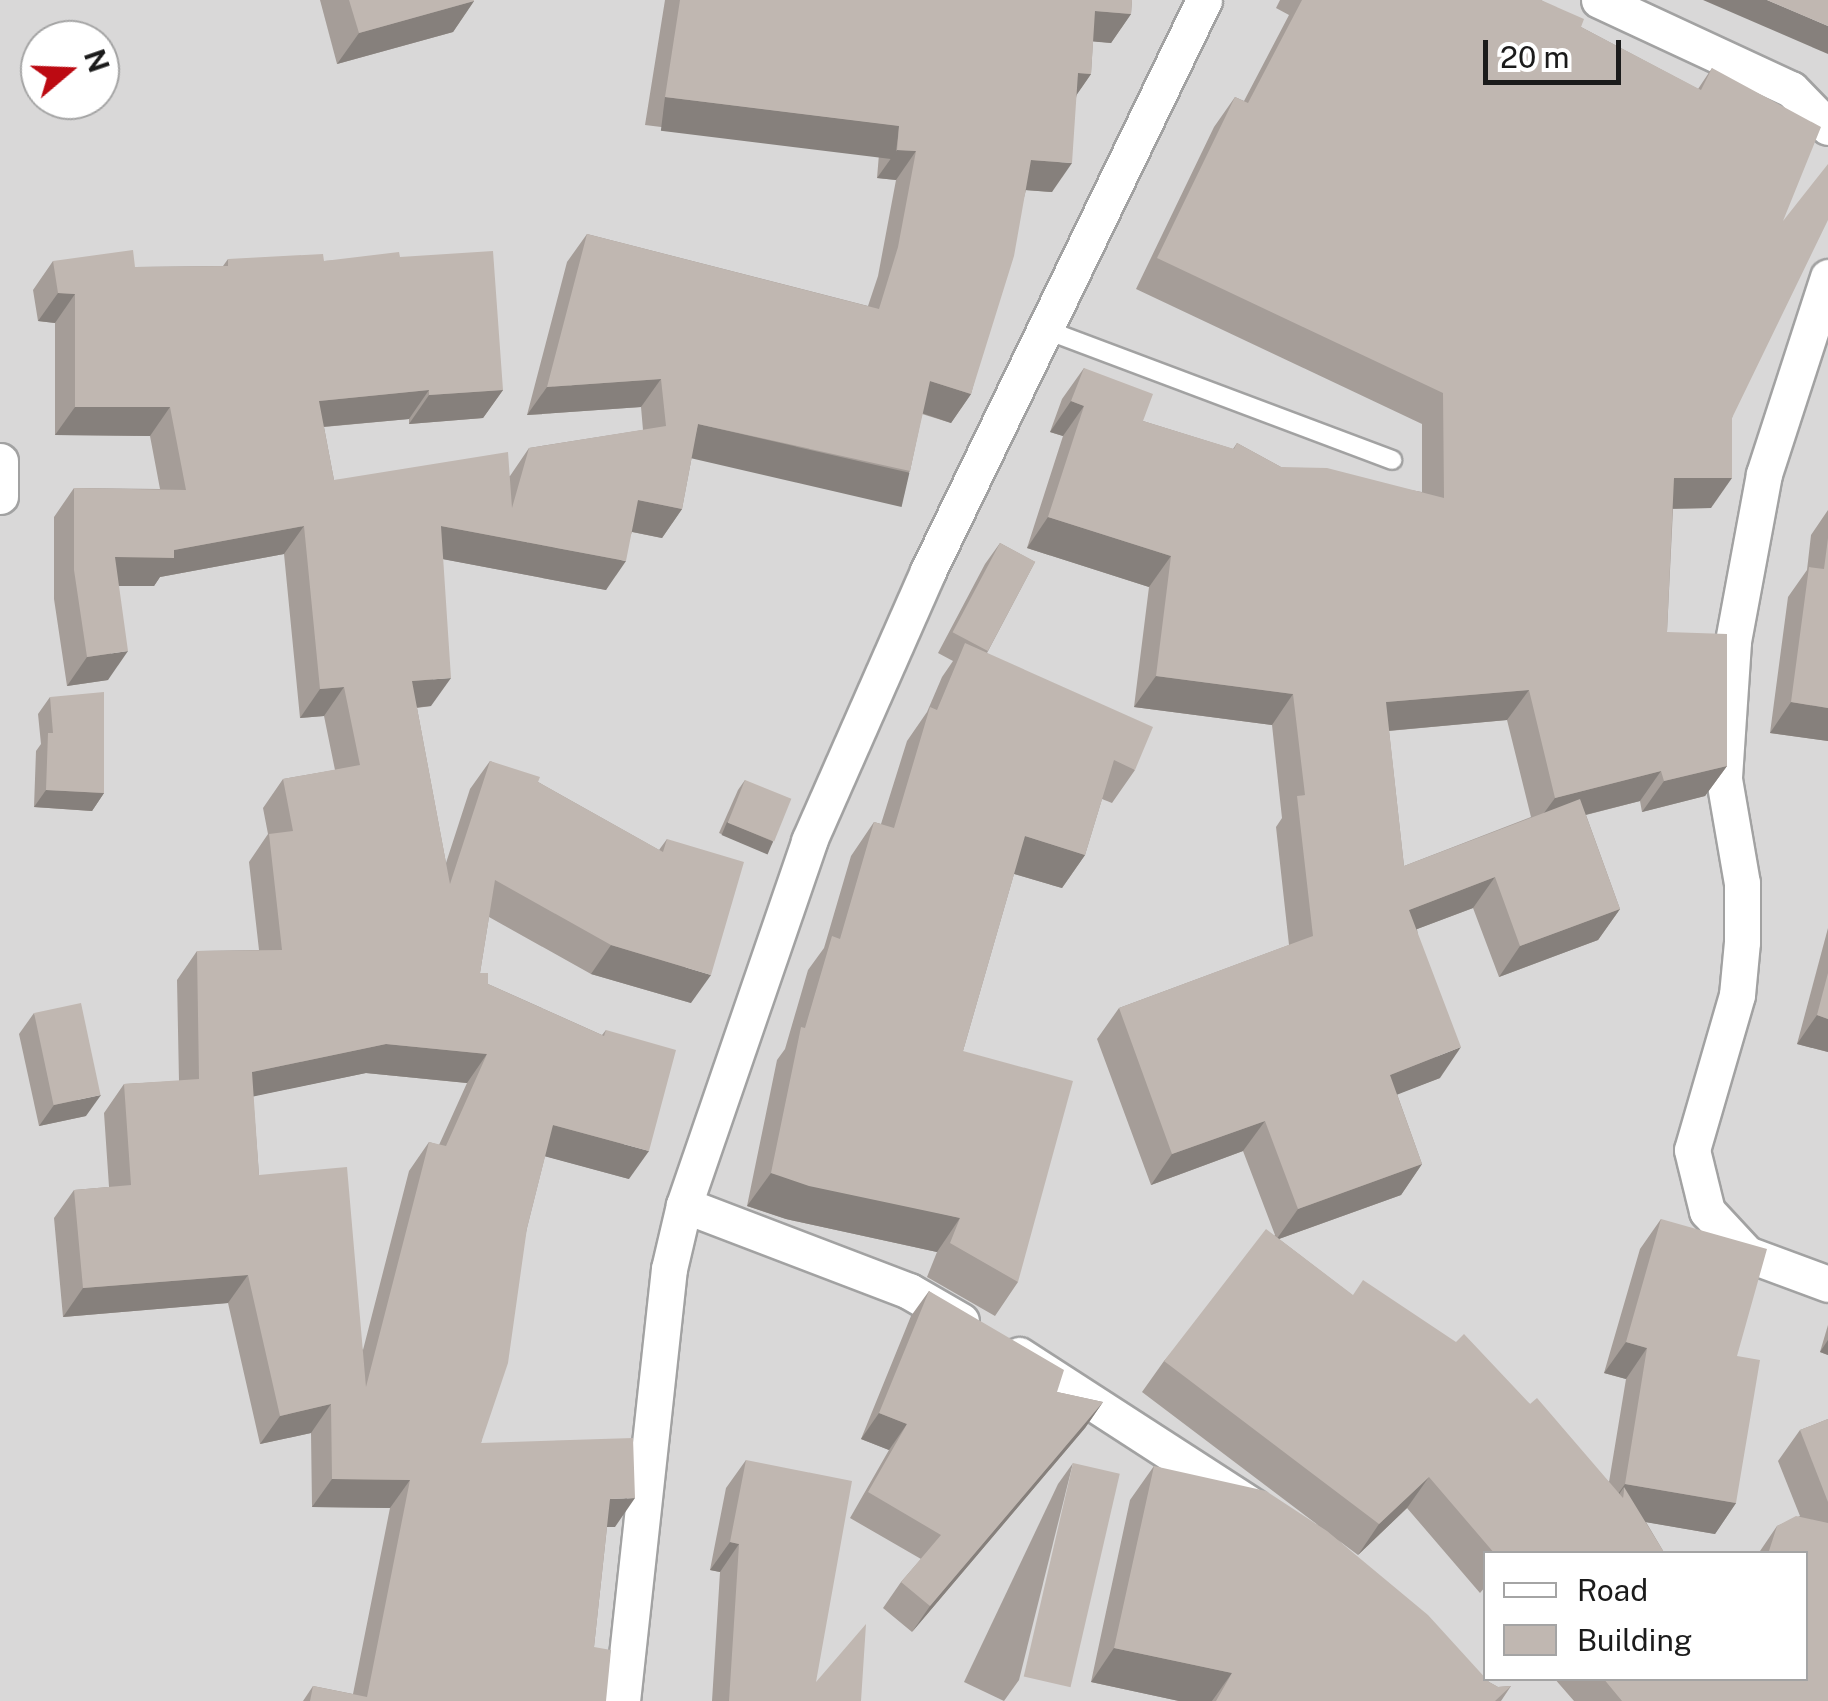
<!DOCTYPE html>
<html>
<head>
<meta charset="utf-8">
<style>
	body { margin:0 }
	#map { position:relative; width:1828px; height:1701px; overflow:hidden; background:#ece8e1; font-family:"Public Sans",sans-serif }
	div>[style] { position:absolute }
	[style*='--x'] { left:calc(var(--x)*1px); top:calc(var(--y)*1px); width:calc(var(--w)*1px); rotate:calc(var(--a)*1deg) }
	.residential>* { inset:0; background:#d9d8d8 }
	.roads { filter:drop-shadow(2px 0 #a2a2a2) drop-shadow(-2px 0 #a2a2a2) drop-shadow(0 2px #a2a2a2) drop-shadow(0 -2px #a2a2a2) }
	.service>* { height:18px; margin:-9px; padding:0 9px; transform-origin:9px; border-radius:9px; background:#fff }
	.minor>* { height:35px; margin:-17.5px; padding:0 17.5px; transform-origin:17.5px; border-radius:17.5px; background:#fff }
	.wall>* { inset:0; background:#a59d98 }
	.shaded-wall>* { inset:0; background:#86807c; transform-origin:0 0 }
	.building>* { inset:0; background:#c0b7b1; transform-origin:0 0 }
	span { translate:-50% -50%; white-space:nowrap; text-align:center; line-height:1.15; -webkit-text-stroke:8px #fff; paint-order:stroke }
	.legend { position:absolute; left:1483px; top:1551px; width:325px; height:130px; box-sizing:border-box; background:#fff; border:2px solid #a4a4a4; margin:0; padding:12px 18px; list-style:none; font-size:30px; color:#1b1b1b }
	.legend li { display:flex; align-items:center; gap:20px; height:50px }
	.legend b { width:50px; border:2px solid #a4a4a4 }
	.north { position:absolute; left:20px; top:20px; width:100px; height:100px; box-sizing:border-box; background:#fff; border:2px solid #a4a4a4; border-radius:50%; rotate:71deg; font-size:28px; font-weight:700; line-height:40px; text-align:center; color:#1b1b1b }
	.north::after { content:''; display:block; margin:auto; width:35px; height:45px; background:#bc0a12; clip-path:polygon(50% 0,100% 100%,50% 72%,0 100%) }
	.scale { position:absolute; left:1483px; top:40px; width:138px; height:45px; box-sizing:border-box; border:5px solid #1b1b1b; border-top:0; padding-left:12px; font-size:30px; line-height:35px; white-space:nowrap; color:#1b1b1b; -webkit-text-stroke:8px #fff; paint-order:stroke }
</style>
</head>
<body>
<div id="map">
	<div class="residential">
		<i style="clip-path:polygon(evenodd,0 0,1828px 0,1828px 1701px,0 1701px,0 0,40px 40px,100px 40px,100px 100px,40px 100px,40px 40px,0 0,1486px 1554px,1806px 1554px,1806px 1678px,1486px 1678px,1486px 1554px)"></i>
	</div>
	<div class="roads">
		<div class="service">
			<i style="--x:1044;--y:329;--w:372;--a:20.6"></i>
		</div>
		<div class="minor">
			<i style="--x:1599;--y:0;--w:212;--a:24.9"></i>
			<i style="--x:1791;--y:89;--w:53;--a:45.8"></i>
			<i style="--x:1828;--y:277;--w:207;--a:108"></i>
			<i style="--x:1764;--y:474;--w:171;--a:100.5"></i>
			<i style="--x:1733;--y:642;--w:137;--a:93.8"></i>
			<i style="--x:1724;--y:779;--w:106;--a:80.2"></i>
			<i style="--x:1742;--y:883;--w:59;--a:90"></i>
			<i style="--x:1742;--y:942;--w:53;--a:95.4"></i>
			<i style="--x:1737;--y:995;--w:161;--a:106.2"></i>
			<i style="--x:1692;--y:1150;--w:63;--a:76.2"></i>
			<i style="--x:1707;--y:1211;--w:59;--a:47.1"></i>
			<i style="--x:1747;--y:1254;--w:86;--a:20.3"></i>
			<i style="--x:0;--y:461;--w:35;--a:90"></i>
			<i style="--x:684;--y:1205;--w:241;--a:20.9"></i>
			<i style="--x:909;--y:1291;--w:60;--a:30"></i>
			<i style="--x:1019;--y:1355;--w:278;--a:32.9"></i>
			<i style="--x:622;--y:1701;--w:435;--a:-83.8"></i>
			<i style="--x:669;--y:1269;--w:66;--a:-76.8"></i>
			<i style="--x:684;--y:1205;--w:385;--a:-71"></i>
			<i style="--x:809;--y:841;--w:295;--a:-66.2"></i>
			<i style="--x:928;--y:571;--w:634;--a:-64.2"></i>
		</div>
	</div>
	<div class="wall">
		<i style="clip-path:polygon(320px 0,474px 0,474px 1px,453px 32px,337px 64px)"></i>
		<i style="clip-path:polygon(evenodd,665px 0,1132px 0,1131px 14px,1111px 43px,1093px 41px,1091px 74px,1077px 94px,1052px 192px,1026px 190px,971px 394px,951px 423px,922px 414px,910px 471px,890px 500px,692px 456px,682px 509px,662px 538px,632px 532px,606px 590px,443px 559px,431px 706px,417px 708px,446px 863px,470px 789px,490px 761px,538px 782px,659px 850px,667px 839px,691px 1003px,591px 974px,489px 917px,480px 973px,488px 984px,602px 1035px,606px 1030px,629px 1179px,545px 1156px,527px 1228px,481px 1443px,615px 1527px,607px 1527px,594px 1647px,606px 1701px,303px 1701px,313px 1686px,353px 1694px,390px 1508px,312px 1507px,311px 1433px,260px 1444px,228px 1303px,63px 1317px,54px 1218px,74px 1190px,109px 1187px,104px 1113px,124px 1084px,179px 1081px,177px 980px,197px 951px,259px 950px,249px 862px,268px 834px,263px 808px,283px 779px,335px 770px,324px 716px,300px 718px,284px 554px,160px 577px,154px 586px,119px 586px,108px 680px,67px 686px,54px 599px,54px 517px,74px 488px,160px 489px,150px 436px,55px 435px,55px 323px,38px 321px,33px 290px,53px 261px,135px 267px,223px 266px,228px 259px,324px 261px,400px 257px,503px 390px,483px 418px,409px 424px,409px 419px,324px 427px,334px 480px,510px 476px,529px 448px,643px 430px,641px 407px,527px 415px,567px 262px,587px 234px,868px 306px,878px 276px,896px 180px,877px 178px,879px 154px,645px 125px,665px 0,366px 1073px,467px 1083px,439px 1145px,429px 1142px,409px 1171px,363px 1350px,259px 1175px,253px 1096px,366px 1073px)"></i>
		<i style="clip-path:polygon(evenodd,1280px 0,1541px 0,1581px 27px,1698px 89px,1712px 68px,1783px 221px,1732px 418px,1711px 508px,1673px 509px,1667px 632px,1727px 766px,1705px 796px,1642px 812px,1640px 801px,1586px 815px,1620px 909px,1598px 940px,1499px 977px,1473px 908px,1417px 929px,1440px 1078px,1397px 1094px,1422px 1164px,1401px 1195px,1279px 1239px,1352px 1295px,1530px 1404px,1609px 1482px,1626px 1379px,1604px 1373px,1640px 1249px,1661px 1219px,1737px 1356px,1736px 1503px,1715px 1534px,1646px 1522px,1665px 1554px,1486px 1554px,1486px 1588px,1485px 1587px,1480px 1593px,1407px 1508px,1358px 1555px,1338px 1540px,1489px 1682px,1498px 1687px,1511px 1686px,1501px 1701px,1179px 1701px,1091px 1682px,1130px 1500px,1154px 1466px,1318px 1525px,1142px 1392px,1164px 1361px,1275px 1235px,1243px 1151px,1151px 1185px,1097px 1039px,1119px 1008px,1289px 945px,1276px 827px,1282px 818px,1272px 725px,1134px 707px,1149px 587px,1027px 548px,1063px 436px,1050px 432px,1062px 399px,1084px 368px,1143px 421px,1233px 449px,1237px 443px,1281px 467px,1422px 492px,1422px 424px,1136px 289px,1214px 127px,1235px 97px,1244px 101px,1289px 15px,1276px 8px,1280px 0,1507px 720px,1531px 817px,1404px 866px,1389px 731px,1507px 720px)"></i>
		<i style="clip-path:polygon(1828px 510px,1828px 741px,1770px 733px,1788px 597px,1807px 570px,1811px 535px)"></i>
		<i style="clip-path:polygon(1000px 543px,1035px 562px,987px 653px,1135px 770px,1112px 803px,1102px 799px,1085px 855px,1062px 888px,1014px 874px,963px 1051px,1018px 1282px,995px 1316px,927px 1277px,937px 1252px,786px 1219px,747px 1206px,777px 1060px,785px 1049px,808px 970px,824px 948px,851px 856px,874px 822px,881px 824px,907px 741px,927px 712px,942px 677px,953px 661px,938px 653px,985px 564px)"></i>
		<i style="clip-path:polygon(50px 697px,104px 793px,92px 811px,34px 807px,36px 751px,41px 744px,38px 714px)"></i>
		<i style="clip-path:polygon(745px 780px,773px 842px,766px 853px,719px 833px,738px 790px)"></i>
		<i style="clip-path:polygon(1828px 928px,1828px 1052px,1797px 1044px)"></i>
		<i style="clip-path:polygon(34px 1013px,86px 1116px,39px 1126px,19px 1034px)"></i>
		<i style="clip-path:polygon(929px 1291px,1057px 1392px,1103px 1402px,1085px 1428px,912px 1632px,883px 1608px,901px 1582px,921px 1559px,850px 1518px,889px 1450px,861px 1439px,911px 1316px)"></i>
		<i style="clip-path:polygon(1828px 1325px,1828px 1355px,1820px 1352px)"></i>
		<i style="clip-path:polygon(1828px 1419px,1828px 1701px,1574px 1701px,1554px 1678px,1806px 1678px,1806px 1554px,1758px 1554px,1777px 1526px,1800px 1516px,1778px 1461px,1800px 1430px)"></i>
		<i style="clip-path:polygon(746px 1460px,816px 1682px,861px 1701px,712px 1701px,720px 1572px,710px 1570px,726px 1488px)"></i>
		<i style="clip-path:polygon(1073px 1463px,1019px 1680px,1004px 1701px,964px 1682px,1058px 1484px)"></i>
	</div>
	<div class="shaded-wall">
		<i style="clip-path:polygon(1703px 0,1767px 0,1828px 26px,1828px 54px)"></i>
		<i style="clip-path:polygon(474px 1px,453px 32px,337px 64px,359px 33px)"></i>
		<i style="clip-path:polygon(1095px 11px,1131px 14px,1111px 43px,1075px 40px)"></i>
		<i style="clip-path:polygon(1078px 73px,1091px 74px,1071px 103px)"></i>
		<i style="left:665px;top:97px;width:236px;height:34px;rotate:7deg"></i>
		<i style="clip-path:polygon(897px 150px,916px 151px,896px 180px,877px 178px)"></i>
		<i style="clip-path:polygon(1031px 160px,1072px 163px,1052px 192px,1011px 189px)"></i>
		<i style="clip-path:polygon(58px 293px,75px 294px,55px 323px,38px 321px)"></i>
		<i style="clip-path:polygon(661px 379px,641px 407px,527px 415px,547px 387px)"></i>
		<i style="clip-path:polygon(930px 381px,971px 394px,951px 423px,910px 409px)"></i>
		<i style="clip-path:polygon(429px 390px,409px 419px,299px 429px,319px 401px)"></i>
		<i style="clip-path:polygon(503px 390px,483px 418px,409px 424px,429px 395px)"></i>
		<i style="clip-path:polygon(1071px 401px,1084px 406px,1063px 436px,1050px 432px)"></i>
		<i style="clip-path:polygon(75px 407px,170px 407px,150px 436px,55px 435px)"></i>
		<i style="left:698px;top:424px;width:217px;height:35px;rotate:13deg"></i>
		<i style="clip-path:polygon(1674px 478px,1732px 478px,1711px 508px,1653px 509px)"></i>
		<i style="clip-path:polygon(638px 500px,682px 509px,662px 538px,618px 529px)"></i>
		<i style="clip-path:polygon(1048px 517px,1171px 556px,1149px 587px,1027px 548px)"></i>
		<i style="clip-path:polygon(304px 526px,284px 554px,160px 577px,154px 586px,95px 586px,115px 557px,174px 550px)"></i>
		<i style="clip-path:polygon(441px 526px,626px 561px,606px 590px,421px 555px)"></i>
		<i style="clip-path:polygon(128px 651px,108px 680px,67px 686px,87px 657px)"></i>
		<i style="clip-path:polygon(1156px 676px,1293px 694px,1272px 725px,1134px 707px)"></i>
		<i style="clip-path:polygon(451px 678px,431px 706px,392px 710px,412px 681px)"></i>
		<i style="clip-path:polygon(344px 687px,324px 716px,300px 718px,320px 689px)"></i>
		<i style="clip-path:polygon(1529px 690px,1507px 720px,1364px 733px,1386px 702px)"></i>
		<i style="clip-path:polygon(1791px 702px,1828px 708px,1828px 741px,1770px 733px)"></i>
		<i style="clip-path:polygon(1727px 766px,1705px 796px,1642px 812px,1664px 781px)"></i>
		<i style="clip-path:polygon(1661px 771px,1640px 801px,1533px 828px,1555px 798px)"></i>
		<i style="clip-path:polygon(46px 790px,104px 793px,92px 811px,34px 807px)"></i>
		<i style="left:727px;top:822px;width:50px;height:14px;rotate:23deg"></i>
		<i style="clip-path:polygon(1025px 836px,1085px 855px,1062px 888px,1001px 870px)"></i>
		<i style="clip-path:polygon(1495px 877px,1473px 908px,1388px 940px,1409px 910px)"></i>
		<i style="clip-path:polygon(1620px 909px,1598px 940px,1499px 977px,1520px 946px)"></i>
		<i style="clip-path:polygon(611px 945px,711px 975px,691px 1003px,591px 974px)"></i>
		<i style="clip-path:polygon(1817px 1015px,1828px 1019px,1828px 1052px,1797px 1044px)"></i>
		<i style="clip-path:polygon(386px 1044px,487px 1054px,467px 1083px,366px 1073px,232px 1101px,252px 1072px)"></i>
		<i style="clip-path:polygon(1461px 1047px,1440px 1078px,1368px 1106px,1390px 1075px)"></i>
		<i style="clip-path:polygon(101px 1095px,86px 1116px,39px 1126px,54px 1105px)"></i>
		<i style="clip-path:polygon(1265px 1121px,1243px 1151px,1151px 1185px,1172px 1154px)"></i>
		<i style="clip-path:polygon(553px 1125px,649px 1151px,629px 1179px,533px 1153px)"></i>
		<i style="clip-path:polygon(1422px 1164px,1401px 1195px,1276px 1240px,1298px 1209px)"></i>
		<i style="clip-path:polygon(771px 1173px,960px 1218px,937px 1252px,786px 1219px,747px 1206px)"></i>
		<i style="clip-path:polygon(248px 1275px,228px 1303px,63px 1317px,83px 1288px)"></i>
		<i style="clip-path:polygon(1828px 1340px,1828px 1355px,1820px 1352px)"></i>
		<i style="clip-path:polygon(1626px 1342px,1647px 1348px,1626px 1379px,1604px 1373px)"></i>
		<i style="clip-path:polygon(1103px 1402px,1085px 1428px,912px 1632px,930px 1606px)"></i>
		<i style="clip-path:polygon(331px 1404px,311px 1433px,260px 1444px,280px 1416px)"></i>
		<i style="clip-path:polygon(879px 1413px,907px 1424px,889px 1450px,861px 1439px)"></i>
		<i style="clip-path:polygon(1429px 1477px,1407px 1508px,1358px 1555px,1379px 1524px)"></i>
		<i style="clip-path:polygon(332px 1479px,410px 1480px,390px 1508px,312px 1507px)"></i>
		<i style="clip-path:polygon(1625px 1484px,1736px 1503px,1715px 1534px,1610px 1516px,1623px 1498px,1624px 1487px,1605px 1515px,1603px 1515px)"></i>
		<i style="clip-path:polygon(635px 1498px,615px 1527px,591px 1527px,610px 1499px)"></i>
		<i style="clip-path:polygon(730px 1542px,739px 1544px,720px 1572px,710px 1570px)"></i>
		<i style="clip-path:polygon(1114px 1648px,1232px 1673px,1212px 1701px,1179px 1701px,1091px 1682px)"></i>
	</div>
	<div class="building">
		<i style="clip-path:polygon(349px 0,474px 0,474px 1px,359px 33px)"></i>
		<i style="clip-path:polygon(evenodd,680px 0,1132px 0,1131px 14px,1095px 11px,1091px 74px,1078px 73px,1072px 163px,1031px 160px,1014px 256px,971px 394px,930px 381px,910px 471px,698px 424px,682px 509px,638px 500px,626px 561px,441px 526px,451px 678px,412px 681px,450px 884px,490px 761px,540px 777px,538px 782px,663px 852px,667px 839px,744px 862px,711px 975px,611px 945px,495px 880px,480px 973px,488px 973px,488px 984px,604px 1036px,606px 1030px,676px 1050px,649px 1151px,553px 1125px,527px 1228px,508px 1363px,481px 1443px,633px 1438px,635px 1498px,610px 1499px,594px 1647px,611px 1650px,606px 1701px,310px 1701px,313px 1686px,367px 1697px,410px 1480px,332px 1479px,331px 1404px,280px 1416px,248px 1275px,83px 1288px,74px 1190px,131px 1185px,124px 1084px,199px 1079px,197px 951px,282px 950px,269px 834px,293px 831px,283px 779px,360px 765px,344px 687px,320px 689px,304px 526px,174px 550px,174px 558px,115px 557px,128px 651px,87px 657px,74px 570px,74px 488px,186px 490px,170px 407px,75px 407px,75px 294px,58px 293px,53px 261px,133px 250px,135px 267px,228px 266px,228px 259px,323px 254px,324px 261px,399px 252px,400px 257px,493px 251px,503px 390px,429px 395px,429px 390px,319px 401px,334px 480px,508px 452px,512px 508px,529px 448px,666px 426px,661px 379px,547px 387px,587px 234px,879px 309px,898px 247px,916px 151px,897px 150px,899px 126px,665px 97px,680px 0,386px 1044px,487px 1054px,446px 1146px,429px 1142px,366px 1387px,347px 1167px,259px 1175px,252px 1072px,386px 1044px)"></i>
		<i style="clip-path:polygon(1302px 0,1541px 0,1584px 19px,1581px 27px,1701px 90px,1712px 68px,1821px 127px,1783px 221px,1828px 164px,1828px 220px,1732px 418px,1732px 478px,1674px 478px,1667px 632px,1727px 634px,1727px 766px,1664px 781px,1661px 771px,1555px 798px,1529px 690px,1386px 702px,1404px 866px,1580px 799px,1620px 909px,1520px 946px,1495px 877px,1409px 910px,1461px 1047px,1390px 1075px,1422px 1164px,1298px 1209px,1265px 1121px,1172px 1154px,1119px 1008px,1313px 936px,1297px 796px,1305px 795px,1293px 694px,1156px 676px,1171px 556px,1048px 517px,1084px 406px,1071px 401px,1084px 368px,1153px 394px,1143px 421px,1234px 449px,1237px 443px,1281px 467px,1327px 468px,1444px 498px,1443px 393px,1157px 258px,1235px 97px,1248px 103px)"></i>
		<i style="clip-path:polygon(1767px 0,1828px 0,1828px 26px)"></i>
		<i style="clip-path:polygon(1828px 538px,1828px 708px,1791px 702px,1809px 567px,1824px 569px)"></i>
		<i style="left:1000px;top:543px;width:40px;height:101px;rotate:28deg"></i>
		<i style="clip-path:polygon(965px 643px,1153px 727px,1135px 770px,1114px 760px,1085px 855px,1025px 836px,963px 1051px,1073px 1081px,1018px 1282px,950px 1243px,960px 1218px,809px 1186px,771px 1173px,801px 1027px,805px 1028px,832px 936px,840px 939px,874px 822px,894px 828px,930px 707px,937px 710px)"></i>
		<i style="clip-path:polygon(104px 692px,104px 793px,46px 790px,48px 733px,53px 733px,50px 697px)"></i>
		<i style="left:745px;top:780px;width:50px;height:46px;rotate:22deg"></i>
		<i style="clip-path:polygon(1828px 973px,1828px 1019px,1817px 1015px)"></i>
		<i style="left:81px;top:1003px;width:94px;height:48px;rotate:78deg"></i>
		<i style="clip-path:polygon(1661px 1219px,1767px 1249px,1737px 1356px,1760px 1360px,1736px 1503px,1625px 1484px,1647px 1348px,1626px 1342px)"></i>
		<i style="clip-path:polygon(1266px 1229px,1353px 1295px,1363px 1280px,1456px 1342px,1464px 1334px,1530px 1404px,1537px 1398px,1623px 1498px,1624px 1487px,1665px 1554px,1495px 1554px,1429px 1477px,1379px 1524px,1164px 1361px)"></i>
		<i style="clip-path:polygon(929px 1291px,1064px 1370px,1057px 1392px,1103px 1402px,930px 1606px,901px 1582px,941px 1535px,868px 1492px,907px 1424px,879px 1413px)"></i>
		<i style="clip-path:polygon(1828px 1419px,1828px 1502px,1800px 1430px)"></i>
		<i style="clip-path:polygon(746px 1460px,852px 1481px,816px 1682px,866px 1624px,861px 1701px,729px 1701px,739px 1544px,730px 1542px)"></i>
		<i style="left:1073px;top:1463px;width:48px;height:219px;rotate:13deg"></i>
		<i style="clip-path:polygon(1154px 1466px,1266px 1491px,1327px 1531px,1428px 1615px,1489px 1682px,1498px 1687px,1511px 1686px,1495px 1701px,1216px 1701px,1232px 1673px,1114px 1648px)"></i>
		<i style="clip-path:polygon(1796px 1516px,1828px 1523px,1828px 1701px,1622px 1701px,1603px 1678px,1806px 1678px,1806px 1554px,1768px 1554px,1777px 1526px)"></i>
	</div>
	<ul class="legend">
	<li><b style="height:12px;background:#fff"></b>Road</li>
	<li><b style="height:28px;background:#c0b7b1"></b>Building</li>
	</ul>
	<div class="north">N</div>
	<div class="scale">20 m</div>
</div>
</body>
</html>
